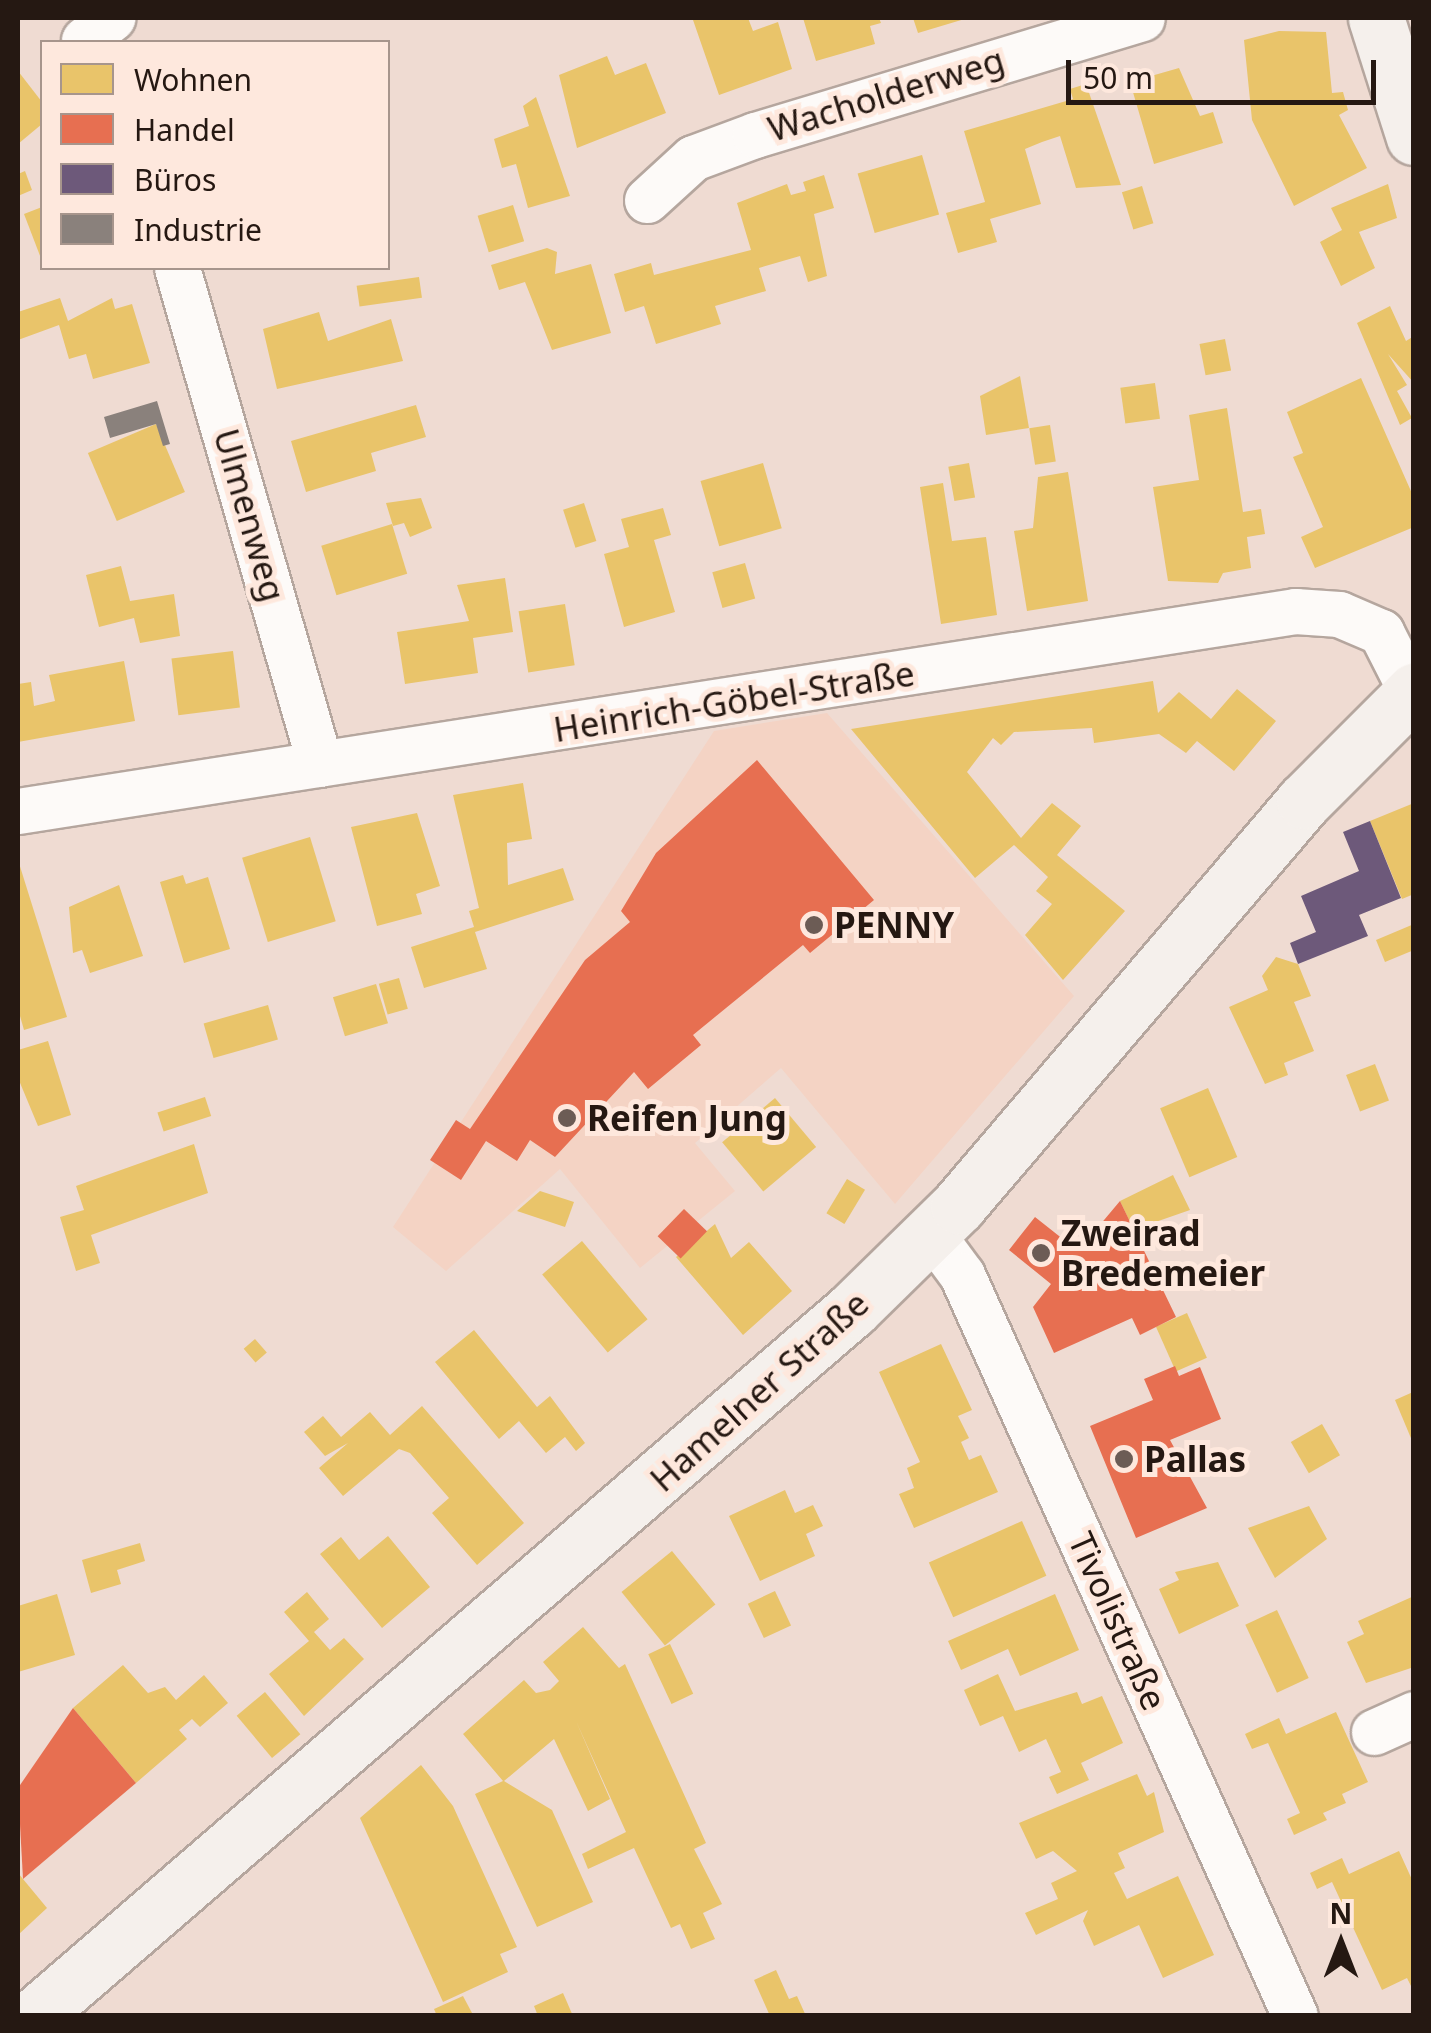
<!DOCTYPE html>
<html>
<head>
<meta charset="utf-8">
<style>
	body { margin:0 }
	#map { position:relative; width:1431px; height:2033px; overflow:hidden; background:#efdbd2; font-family:"Noto Sans",sans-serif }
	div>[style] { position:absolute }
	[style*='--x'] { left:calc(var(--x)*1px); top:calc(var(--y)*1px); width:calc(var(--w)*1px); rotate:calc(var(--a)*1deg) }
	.built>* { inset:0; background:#f4d3c4 }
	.homes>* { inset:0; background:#e9c46a; transform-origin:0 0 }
	.shops>* { inset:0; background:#e76f51; transform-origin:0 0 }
	.offices>* { inset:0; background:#6d597a }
	.industry>* { inset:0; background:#8a817c }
	.roads { filter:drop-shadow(2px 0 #b5a69e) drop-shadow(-2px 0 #b5a69e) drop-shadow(0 2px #b5a69e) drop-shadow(0 -2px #b5a69e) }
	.street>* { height:45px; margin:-22.5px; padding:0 22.5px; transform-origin:22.5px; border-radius:22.5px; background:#fdfaf8 }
	.secondary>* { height:55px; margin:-27.5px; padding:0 27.5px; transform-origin:27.5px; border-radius:27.5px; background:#f5f0ec }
	.dots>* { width:28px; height:28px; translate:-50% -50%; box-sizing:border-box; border:5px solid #fee8dd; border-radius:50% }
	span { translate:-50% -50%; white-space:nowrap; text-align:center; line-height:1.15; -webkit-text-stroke:10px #fee8dd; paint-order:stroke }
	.street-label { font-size:35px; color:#251812 }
	.poi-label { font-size:35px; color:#251812; font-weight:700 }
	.left { translate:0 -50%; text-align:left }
	.frame { position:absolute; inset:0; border:20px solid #251812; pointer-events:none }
	.legend { position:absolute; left:40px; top:40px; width:350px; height:230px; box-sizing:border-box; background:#fee8dd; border:2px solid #a7958c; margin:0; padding:12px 18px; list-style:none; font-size:30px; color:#251812 }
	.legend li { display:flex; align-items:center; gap:20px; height:50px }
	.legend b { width:50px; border:2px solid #a7958c }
	.north { position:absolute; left:1291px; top:1893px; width:100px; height:100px; -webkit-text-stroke:8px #fee8dd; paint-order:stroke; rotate:0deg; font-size:28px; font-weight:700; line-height:40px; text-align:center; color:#251812 }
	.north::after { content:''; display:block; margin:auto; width:35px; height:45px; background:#251812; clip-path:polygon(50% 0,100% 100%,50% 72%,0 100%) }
	.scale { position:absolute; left:1066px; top:60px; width:310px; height:45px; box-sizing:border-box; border:5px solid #251812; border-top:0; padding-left:12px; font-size:30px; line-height:35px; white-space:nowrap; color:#251812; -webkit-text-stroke:8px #fee8dd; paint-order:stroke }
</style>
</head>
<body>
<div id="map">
	<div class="built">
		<i style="clip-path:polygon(827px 713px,1074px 996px,895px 1204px,781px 1068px,695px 1143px,735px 1191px,640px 1268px,560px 1169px,446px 1271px,393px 1227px,714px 731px)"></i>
	</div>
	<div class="homes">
		<i style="clip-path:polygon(748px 18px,753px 31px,778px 22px,792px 69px,719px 95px,693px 20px)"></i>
		<i style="clip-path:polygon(803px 18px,879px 18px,881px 23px,870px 26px,875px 44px,816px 61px)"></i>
		<i style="clip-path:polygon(913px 18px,968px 18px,918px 33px)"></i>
		<i style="clip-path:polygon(1279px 31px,1326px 32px,1332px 93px,1343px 92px,1348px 110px,1339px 115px,1367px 168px,1294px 206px,1252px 120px,1244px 40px)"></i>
		<i style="clip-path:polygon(607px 56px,615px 75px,646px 63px,666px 113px,577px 148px,559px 75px)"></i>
		<i style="clip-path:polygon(1179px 68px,1200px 116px,1213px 112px,1223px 143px,1154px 164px,1130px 82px)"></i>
		<i style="clip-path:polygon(18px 71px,42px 102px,42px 124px,18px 144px)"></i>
		<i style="clip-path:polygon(1086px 84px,1121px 185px,1076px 188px,1060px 136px,1042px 142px,1025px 149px,1041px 204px,990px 219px,997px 242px,958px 253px,946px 213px,985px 202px,964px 131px,1073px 99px,1070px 89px)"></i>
		<i style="clip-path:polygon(536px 97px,570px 196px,528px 208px,516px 164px,502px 168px,494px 139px,529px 126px,523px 106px)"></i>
		<i style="left:922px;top:155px;width:62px;height:67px;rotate:74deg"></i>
		<i style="clip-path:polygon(25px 171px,32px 190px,18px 196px,18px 174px)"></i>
		<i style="clip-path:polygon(824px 175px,834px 208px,814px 214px,827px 276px,808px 282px,800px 256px,759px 268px,766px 291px,715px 306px,721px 324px,656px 344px,644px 306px,625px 312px,614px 274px,651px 263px,654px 275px,751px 250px,737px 203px,787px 184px,791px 195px,806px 191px,803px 182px)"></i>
		<i style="clip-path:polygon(1388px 184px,1397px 218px,1359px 232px,1375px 268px,1341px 286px,1320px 242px,1342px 230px,1331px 208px)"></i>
		<i style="left:1142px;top:186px;width:39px;height:21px;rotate:73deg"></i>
		<i style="left:513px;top:205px;width:38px;height:37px;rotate:73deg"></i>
		<i style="clip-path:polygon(42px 207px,42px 261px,24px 214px)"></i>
		<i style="clip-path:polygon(547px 248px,557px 252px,555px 274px,591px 264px,611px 333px,552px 350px,525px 282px,499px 290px,491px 265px)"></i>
		<i style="left:419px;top:277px;width:21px;height:63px;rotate:82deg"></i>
		<i style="clip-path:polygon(60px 298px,68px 321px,112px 298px,115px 309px,132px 304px,150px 363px,93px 379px,86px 354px,69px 359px,59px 325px,18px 340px,18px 312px)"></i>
		<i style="clip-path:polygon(1390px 306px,1406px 341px,1414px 336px,1414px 383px,1388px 354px,1407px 385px,1397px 391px,1412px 418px,1400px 425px,1357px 323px)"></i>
		<i style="clip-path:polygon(319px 312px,328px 341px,391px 319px,403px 361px,277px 389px,263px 329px)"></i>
		<i style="left:1225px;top:339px;width:32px;height:26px;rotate:79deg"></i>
		<i style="clip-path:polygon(1020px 376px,1029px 428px,986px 435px,980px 396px)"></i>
		<i style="clip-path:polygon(1361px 378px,1414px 498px,1414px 527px,1315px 568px,1301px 537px,1323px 527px,1293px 457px,1303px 453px,1287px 412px)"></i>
		<i style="left:1155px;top:383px;width:36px;height:35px;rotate:82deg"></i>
		<i style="clip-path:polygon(416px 405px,426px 437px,371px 453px,376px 471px,306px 492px,291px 441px)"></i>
		<i style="clip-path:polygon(1227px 408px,1243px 512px,1261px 509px,1265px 534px,1247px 537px,1251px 568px,1223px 573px,1218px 583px,1168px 581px,1153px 487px,1199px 480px,1189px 415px)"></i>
		<i style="left:156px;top:424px;width:74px;height:74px;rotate:67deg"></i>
		<i style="left:1050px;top:425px;width:37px;height:21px;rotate:81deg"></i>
		<i style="left:763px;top:463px;width:68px;height:65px;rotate:74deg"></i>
		<i style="left:969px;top:463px;width:35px;height:21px;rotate:80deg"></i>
		<i style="clip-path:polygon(1068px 472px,1088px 601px,1027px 611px,1014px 531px,1033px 528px,1038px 477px)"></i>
		<i style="clip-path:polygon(943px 483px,952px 541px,986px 537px,997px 615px,941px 624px,920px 487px)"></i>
		<i style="clip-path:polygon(421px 498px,432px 528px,410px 537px,404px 523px,393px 526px,386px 503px)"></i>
		<i style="left:584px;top:503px;width:40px;height:22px;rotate:72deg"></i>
		<i style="clip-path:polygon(663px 508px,671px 535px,654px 540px,675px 612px,624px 627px,604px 554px,629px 547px,621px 519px)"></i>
		<i style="left:392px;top:524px;width:52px;height:74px;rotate:73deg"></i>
		<i style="left:745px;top:563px;width:37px;height:34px;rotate:74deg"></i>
		<i style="clip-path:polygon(121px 566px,130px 601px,174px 594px,180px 636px,140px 643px,134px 618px,99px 627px,86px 575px)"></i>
		<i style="clip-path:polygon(505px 578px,513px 632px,473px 638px,478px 673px,405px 684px,397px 632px,469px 621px,457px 585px)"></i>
		<i style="left:565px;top:604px;width:62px;height:47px;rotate:81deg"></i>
		<i style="left:233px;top:651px;width:57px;height:62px;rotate:83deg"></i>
		<i style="clip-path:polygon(124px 661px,135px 721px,18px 742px,18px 684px,31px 682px,34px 706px,55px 701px,49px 675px)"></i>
		<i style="clip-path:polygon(1153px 681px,1158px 713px,1179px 692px,1211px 719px,1237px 689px,1276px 721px,1234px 771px,1197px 741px,1186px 753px,1159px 734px,1094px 743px,1092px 728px,1014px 732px,1001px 745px,993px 738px,967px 772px,1021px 838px,1052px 803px,1081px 826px,1057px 855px,1125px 911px,1063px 980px,1025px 935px,1052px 904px,1036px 891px,1048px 877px,1014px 845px,975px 878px,851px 729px)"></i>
		<i style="clip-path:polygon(523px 783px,532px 839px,507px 843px,508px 885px,563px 868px,574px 900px,475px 932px,487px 969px,424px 988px,411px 947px,474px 927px,469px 911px,479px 908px,453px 795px)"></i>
		<i style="clip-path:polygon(1414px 803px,1414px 894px,1402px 899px,1370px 821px)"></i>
		<i style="clip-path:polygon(417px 813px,440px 886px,416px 894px,422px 914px,377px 926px,351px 827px)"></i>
		<i style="left:310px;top:837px;width:88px;height:71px;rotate:73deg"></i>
		<i style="clip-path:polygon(18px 860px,67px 1017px,24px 1030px,18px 1009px)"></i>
		<i style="clip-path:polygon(183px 875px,186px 884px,208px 877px,230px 949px,184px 963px,160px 882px)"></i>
		<i style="clip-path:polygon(119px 885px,143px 956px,90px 973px,82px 950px,73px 953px,69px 907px)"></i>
		<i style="clip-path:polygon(1414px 924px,1414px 950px,1385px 962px,1376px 940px)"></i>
		<i style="clip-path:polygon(1276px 957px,1298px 964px,1311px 996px,1294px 1002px,1314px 1051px,1284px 1063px,1288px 1075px,1265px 1084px,1229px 1007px,1268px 990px,1262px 976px)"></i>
		<i style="left:399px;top:978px;width:32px;height:21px;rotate:74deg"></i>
		<i style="left:376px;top:984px;width:41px;height:45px;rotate:73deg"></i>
		<i style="left:268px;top:1005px;width:36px;height:67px;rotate:74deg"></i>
		<i style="clip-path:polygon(48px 1041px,71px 1115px,38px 1126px,18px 1078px,18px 1050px)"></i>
		<i style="left:1375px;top:1064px;width:39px;height:31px;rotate:69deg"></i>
		<i style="left:1208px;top:1088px;width:75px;height:52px;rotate:67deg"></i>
		<i style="left:205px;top:1097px;width:20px;height:50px;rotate:72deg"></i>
		<i style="left:775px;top:1098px;width:64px;height:69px;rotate:50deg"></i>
		<i style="clip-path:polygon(194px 1144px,208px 1193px,91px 1235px,100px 1263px,76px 1271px,60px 1217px,84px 1210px,76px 1186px)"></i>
		<i style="clip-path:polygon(1173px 1175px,1190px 1210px,1144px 1226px,1138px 1239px,1120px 1201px)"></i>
		<i style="left:847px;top:1179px;width:21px;height:40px;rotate:31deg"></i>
		<i style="clip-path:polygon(540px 1191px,574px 1202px,565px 1227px,517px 1211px)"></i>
		<i style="clip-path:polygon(715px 1224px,731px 1258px,749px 1242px,792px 1291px,743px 1335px,676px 1257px)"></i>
		<i style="left:582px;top:1241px;width:102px;height:52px;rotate:50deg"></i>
		<i style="left:1187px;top:1313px;width:49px;height:34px;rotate:66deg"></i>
		<i style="clip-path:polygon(474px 1330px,537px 1407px,550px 1396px,585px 1443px,576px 1451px,565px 1437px,546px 1453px,519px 1421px,499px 1439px,435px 1362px)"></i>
		<i style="left:255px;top:1339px;width:18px;height:15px;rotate:49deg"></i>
		<i style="clip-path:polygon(941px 1344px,972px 1410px,958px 1416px,969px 1438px,961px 1442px,969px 1460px,981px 1455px,998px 1492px,914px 1528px,899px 1494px,914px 1488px,907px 1468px,920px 1462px,879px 1372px)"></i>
		<i style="clip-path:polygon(1413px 1392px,1413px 1443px,1395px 1400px)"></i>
		<i style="clip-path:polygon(422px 1406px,524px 1523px,477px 1565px,432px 1513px,449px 1498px,410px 1453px,399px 1449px,343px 1496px,319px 1468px,348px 1443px,325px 1456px,304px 1432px,323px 1416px,341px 1437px,370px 1412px,390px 1435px)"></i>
		<i style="left:1322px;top:1424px;width:36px;height:36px;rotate:60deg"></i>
		<i style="clip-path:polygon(785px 1490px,795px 1513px,813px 1505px,823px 1526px,806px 1534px,815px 1556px,760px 1581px,729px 1516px)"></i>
		<i style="clip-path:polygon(1309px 1506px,1327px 1539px,1275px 1578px,1248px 1528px)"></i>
		<i style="left:1022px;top:1521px;width:60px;height:102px;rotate:66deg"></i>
		<i style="clip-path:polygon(388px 1536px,430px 1587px,382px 1628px,320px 1554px,341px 1537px,359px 1560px)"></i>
		<i style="clip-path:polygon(140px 1543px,145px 1561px,117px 1570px,121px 1584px,91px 1593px,82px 1560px)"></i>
		<i style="left:672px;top:1551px;width:69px;height:65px;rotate:51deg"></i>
		<i style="clip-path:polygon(1218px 1562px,1239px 1606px,1179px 1634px,1159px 1589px,1179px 1580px,1175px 1572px)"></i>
		<i style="left:775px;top:1591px;width:38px;height:30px;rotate:65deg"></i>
		<i style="clip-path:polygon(307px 1592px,329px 1619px,314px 1632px,330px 1650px,344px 1638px,364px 1659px,304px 1716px,269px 1674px,309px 1641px,284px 1612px)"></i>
		<i style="clip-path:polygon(57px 1594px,75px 1655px,18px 1672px,18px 1606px)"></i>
		<i style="clip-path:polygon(1055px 1594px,1079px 1650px,1020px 1676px,1008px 1649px,961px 1670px,948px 1641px)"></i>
		<i style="clip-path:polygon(1414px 1596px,1414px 1667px,1366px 1683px,1347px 1642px,1364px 1634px,1358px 1621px)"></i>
		<i style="left:1277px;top:1610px;width:75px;height:35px;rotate:65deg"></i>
		<i style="clip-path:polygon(583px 1627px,619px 1668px,625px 1664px,706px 1843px,694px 1849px,722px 1904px,703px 1913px,715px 1939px,691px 1949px,680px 1924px,671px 1928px,634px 1848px,588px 1869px,582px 1854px,626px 1832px,576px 1721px,610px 1799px,588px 1811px,554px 1739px,504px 1781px,552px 1810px,593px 1902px,537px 1927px,475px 1794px,503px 1781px,463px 1734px,524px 1680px,536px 1693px,550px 1690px,559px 1681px,543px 1662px)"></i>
		<i style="left:670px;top:1644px;width:55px;height:24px;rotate:65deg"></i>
		<i style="clip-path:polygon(123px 1665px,148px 1693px,165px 1687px,176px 1700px,204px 1675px,228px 1703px,200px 1727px,192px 1719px,179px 1730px,187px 1739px,136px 1783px,73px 1708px)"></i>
		<i style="clip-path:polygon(998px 1674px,1015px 1711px,1077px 1692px,1082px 1704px,1102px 1696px,1123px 1743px,1081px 1763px,1089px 1780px,1057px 1794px,1049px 1777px,1061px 1772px,1046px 1739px,1019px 1752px,1003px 1716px,980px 1726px,964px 1690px)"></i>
		<i style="left:265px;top:1692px;width:55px;height:37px;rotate:50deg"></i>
		<i style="clip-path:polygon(1336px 1712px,1368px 1782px,1342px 1794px,1346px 1803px,1323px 1813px,1327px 1820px,1294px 1835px,1287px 1819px,1300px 1813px,1268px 1743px,1252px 1749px,1245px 1734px,1279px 1718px,1286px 1734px)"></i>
		<i style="clip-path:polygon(421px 1765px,453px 1806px,517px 1947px,500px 1954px,508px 1972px,443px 2002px,360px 1818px)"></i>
		<i style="clip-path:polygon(1137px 1774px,1147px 1796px,1154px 1792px,1164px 1832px,1118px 1853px,1125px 1868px,1114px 1873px,1127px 1899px,1178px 1876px,1214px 1955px,1163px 1978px,1139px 1925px,1094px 1946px,1083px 1921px,1088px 1910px,1036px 1935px,1025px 1913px,1058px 1899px,1051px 1883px,1077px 1871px,1053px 1851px,1036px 1859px,1019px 1823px)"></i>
		<i style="clip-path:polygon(1399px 1851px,1414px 1884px,1414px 1992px,1407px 1978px,1382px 1990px,1332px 1882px,1317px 1889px,1310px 1873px,1342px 1858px,1349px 1874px)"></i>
		<i style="clip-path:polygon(18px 1873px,47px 1908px,18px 1935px)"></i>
		<i style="clip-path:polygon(776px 1970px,789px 1999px,797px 1996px,806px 2016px,770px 2016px,754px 1980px)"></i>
		<i style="clip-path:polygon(563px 1993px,573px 2016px,538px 2016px,534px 2006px)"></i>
		<i style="clip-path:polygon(463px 1996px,472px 2013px,437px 2016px,434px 2009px)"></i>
	</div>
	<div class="shops">
		<i style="clip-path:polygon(757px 760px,874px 900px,810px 953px,803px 945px,693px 1035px,701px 1045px,648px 1089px,634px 1072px,555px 1157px,530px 1140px,517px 1161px,486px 1141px,461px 1180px,430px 1160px,456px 1120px,470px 1129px,585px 960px,630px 922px,621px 911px,656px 853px)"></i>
		<i style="clip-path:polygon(1120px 1201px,1176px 1317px,1140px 1335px,1132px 1318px,1054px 1353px,1033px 1307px,1051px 1284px,1009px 1250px,1035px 1217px,1078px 1251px)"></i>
		<i style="left:684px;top:1209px;width:32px;height:38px;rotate:44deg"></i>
		<i style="clip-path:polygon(1175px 1366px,1179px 1376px,1200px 1367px,1221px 1419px,1170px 1440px,1207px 1508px,1136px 1538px,1090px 1426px,1153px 1400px,1144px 1379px)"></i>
		<i style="clip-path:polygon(73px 1708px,136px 1783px,23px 1879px,18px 1788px)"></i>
	</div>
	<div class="offices">
		<i style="clip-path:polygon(1370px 821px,1401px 898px,1359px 915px,1368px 936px,1298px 964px,1290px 943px,1316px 932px,1301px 896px,1359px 871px,1343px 832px)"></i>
	</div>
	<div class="industry">
		<i style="clip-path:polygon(157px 401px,170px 444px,163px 446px,156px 424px,110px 438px,104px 417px)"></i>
	</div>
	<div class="roads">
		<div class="street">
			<i style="--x:84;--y:40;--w:36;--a:-38"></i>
			<i style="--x:647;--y:200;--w:62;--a:-42.4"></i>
			<i style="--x:693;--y:158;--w:66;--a:-20.4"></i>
			<i style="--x:755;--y:135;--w:404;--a:-16.8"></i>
			<i style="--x:177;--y:268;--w:516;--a:73.92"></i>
			<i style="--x:18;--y:811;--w:1293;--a:-8.9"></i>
			<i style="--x:1295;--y:611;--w:44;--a:3.9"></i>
			<i style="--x:1339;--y:614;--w:46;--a:23.2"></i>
			<i style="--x:1381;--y:632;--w:73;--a:63.1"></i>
			<i style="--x:931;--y:1233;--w:52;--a:53.6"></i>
			<i style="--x:962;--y:1275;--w:812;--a:65.8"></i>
			<i style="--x:1374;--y:1732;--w:44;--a:-24.2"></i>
		</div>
		<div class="secondary">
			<i style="--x:1376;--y:18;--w:125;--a:72.3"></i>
			<i style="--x:34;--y:2016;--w:1082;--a:-40.8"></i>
			<i style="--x:853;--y:1309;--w:147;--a:-44.4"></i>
			<i style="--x:958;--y:1206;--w:533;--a:-49.49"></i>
			<i style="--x:1304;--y:801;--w:156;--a:-45"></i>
		</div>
	</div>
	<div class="dots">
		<i style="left:814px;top:925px;background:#6c5c55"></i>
		<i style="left:567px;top:1118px;background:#6c5c55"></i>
		<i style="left:1041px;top:1253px;background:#6c5c55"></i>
		<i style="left:1124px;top:1459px;background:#6c5c55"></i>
	</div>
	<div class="street-label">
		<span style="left:886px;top:94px;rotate:-17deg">Wacholderweg</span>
		<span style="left:250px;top:515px;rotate:74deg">Ulmenweg</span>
		<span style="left:734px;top:701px;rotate:-9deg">Heinrich-Göbel-Straße</span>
		<span style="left:759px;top:1391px;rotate:-42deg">Hamelner Straße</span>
		<span style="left:1118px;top:1621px;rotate:66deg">Tivolistraße</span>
	</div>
	<div class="poi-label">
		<span class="left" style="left:834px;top:925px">PENNY</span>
		<span class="left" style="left:587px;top:1118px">Reifen Jung</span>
		<span class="left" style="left:1061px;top:1253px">Zweirad<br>Bredemeier</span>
		<span class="left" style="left:1144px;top:1459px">Pallas</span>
	</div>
	<div class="frame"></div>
	<ul class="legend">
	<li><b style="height:28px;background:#e9c46a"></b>Wohnen</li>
	<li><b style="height:28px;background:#e76f51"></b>Handel</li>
	<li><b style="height:28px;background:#6d597a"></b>Büros</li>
	<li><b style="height:28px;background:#8a817c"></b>Industrie</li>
	</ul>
	<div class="north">N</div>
	<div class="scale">50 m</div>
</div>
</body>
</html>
